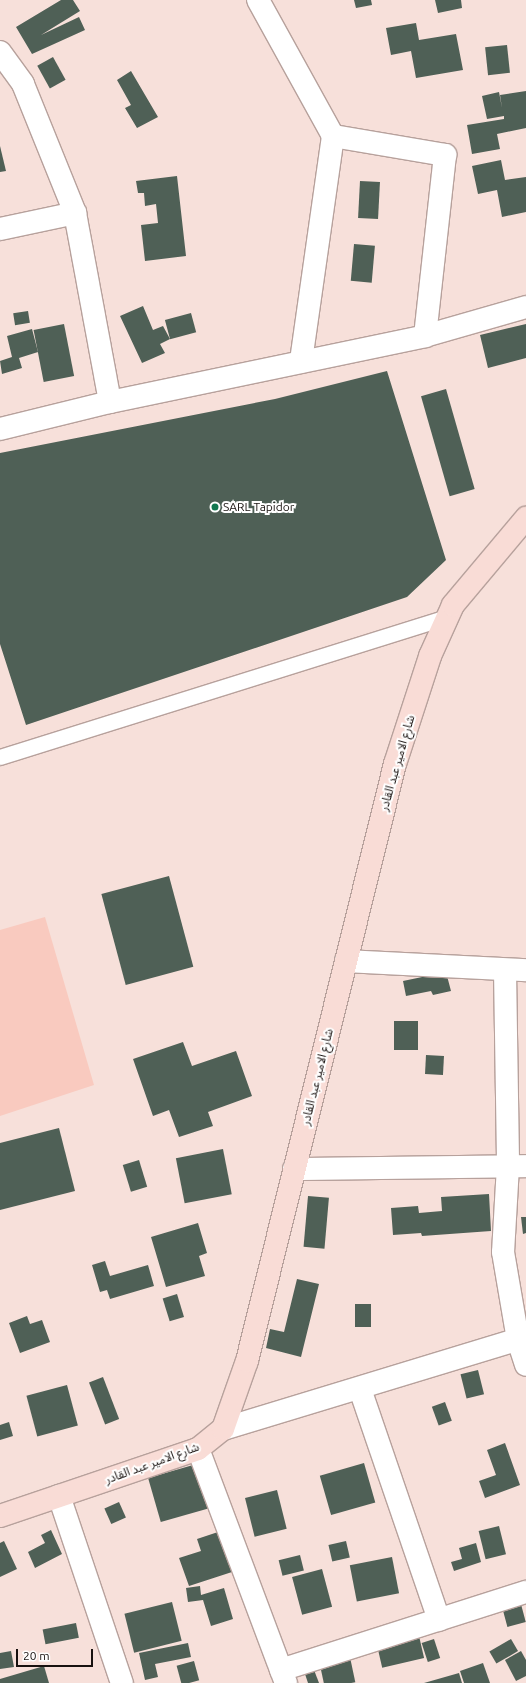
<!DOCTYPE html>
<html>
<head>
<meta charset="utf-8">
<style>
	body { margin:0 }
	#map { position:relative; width:526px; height:1683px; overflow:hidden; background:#f7e0da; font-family:Ubuntu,"Noto Sans Arabic",sans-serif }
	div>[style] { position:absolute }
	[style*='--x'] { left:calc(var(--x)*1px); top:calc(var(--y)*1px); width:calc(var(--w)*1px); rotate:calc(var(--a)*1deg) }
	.green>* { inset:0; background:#f9cabf }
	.building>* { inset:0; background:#4f6056; transform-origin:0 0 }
	.roads { filter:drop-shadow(1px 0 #b7a19c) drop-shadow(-1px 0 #b7a19c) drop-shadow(0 1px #b7a19c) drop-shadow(0 -1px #b7a19c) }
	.lane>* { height:15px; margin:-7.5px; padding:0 7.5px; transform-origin:7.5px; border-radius:7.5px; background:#fff }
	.street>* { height:22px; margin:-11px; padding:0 11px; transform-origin:11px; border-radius:11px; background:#fff }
	.secondary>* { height:22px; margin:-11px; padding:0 11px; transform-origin:11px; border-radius:11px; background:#f9dcd6 }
	.dots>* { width:11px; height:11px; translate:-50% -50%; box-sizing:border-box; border:2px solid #fff; border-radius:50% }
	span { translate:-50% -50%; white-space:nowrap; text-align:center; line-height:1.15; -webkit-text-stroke:4px #fff; paint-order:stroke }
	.poi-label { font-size:12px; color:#18110f }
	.left { translate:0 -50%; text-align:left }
	.street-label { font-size:12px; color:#18110f }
	.scale { position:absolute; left:16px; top:1649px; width:77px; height:18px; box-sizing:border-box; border:2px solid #18110f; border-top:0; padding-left:5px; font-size:12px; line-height:14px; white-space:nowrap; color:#18110f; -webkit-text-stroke:3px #fff; paint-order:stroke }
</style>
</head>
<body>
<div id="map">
	<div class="green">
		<i style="clip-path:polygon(45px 917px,94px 1085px,0 1116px,0 930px)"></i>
	</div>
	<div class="building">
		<i style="clip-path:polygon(61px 0,73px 0,80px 11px,41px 35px,79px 17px,85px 30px,32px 54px,16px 27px)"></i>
		<i style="clip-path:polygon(354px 0,371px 0,372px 5px,356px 8px)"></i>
		<i style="clip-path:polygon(435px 0,461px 0,462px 8px,438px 13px)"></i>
		<i style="clip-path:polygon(416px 23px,419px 40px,456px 34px,463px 70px,416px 78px,411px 51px,391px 55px,386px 28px)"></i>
		<i style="left:507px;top:45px;width:28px;height:22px;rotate:84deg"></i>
		<i style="left:53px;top:57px;width:26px;height:18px;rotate:61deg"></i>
		<i style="clip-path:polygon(131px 71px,158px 117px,137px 128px,125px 108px,131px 105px,117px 80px)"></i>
		<i style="clip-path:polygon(526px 91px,526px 128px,497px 134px,500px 149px,472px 154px,467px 125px,504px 119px,504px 116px,487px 119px,482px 96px,499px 92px,502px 108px,500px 95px)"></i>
		<i style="clip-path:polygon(0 146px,6px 171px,0 172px)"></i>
		<i style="clip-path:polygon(501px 160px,505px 180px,526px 177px,526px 212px,502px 217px,497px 190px,478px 194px,472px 166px)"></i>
		<i style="clip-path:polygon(177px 176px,186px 256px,145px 261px,141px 225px,158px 223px,156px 204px,145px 206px,144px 193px,138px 193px,136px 181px)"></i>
		<i style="left:360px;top:181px;width:20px;height:37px;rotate:3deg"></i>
		<i style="left:354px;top:244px;width:21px;height:37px;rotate:5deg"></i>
		<i style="clip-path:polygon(143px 306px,153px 330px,163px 326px,170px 339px,160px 344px,165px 353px,142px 363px,120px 316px)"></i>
		<i style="left:28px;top:311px;width:12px;height:15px;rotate:81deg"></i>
		<i style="left:191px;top:313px;width:20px;height:27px;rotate:75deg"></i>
		<i style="left:64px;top:324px;width:53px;height:31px;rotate:79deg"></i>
		<i style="clip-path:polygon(526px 324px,526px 358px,488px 368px,480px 335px)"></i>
		<i style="clip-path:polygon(32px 329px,38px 352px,19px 358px,22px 368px,2px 374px,0 361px,12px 357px,7px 336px)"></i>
		<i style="clip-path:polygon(387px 371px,446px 560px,407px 597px,26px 725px,0 644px,0 453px,275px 399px)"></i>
		<i style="left:446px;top:389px;width:104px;height:26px;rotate:74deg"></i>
		<i style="left:169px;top:876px;width:94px;height:70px;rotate:75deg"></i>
		<i style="clip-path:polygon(446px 972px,451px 991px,433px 995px,431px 991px,406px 996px,403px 981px)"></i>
		<i style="left:394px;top:1021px;width:24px;height:29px"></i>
		<i style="clip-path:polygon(183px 1042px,192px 1066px,236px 1051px,252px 1096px,208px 1112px,213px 1126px,179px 1137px,169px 1110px,153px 1116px,133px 1059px)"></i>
		<i style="left:426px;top:1055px;width:18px;height:19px;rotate:3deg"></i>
		<i style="clip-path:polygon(59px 1128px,75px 1191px,0 1210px,0 1143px)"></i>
		<i style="left:223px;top:1149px;width:46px;height:48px;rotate:79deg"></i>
		<i style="left:139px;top:1160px;width:28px;height:17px;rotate:73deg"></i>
		<i style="clip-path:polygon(489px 1194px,491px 1231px,422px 1236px,421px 1233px,393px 1235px,391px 1208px,418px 1206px,419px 1213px,442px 1211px,441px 1197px)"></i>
		<i style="left:308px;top:1196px;width:21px;height:51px;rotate:5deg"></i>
		<i style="clip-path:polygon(521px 1217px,526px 1217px,526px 1233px,523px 1234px)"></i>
		<i style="clip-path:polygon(198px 1223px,207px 1253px,199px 1256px,205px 1276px,166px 1287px,151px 1237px)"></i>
		<i style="clip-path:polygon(105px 1261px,110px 1276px,148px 1265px,154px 1286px,110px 1299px,107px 1290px,100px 1292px,92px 1265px)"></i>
		<i style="clip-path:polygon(297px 1279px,319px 1284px,301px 1357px,266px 1348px,270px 1329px,284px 1332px)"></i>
		<i style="left:177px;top:1294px;width:24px;height:15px;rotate:73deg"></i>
		<i style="left:355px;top:1304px;width:16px;height:23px"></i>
		<i style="clip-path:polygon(27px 1316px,30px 1324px,42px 1320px,50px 1342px,20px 1353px,9px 1323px)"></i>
		<i style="left:478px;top:1370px;width:25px;height:18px;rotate:76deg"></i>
		<i style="left:103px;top:1377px;width:45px;height:15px;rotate:69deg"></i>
		<i style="left:67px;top:1385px;width:42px;height:42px;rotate:75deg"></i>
		<i style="left:445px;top:1402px;width:20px;height:14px;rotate:70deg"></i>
		<i style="clip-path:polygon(9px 1422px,13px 1436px,0 1440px,0 1425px)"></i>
		<i style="clip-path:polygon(505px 1443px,520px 1485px,485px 1498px,479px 1481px,496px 1475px,487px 1450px)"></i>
		<i style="left:200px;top:1463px;width:46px;height:54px;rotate:74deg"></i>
		<i style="left:364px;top:1463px;width:41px;height:46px;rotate:74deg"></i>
		<i style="left:277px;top:1490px;width:40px;height:33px;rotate:76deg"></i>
		<i style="left:119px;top:1502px;width:17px;height:16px;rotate:66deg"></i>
		<i style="left:499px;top:1526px;width:29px;height:21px;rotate:76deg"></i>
		<i style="clip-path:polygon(51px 1530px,62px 1554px,35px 1568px,28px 1552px,45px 1543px,41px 1535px)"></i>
		<i style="clip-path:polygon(218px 1532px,232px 1572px,189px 1586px,179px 1558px,201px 1551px,197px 1539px)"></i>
		<i style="clip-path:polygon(4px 1541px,17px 1569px,0 1577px,0 1543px)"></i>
		<i style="left:346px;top:1541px;width:17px;height:18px;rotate:77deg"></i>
		<i style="clip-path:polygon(476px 1543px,481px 1562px,454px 1571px,451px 1562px,462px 1559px,459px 1548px)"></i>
		<i style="left:300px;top:1555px;width:16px;height:22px;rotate:76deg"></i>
		<i style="left:392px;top:1557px;width:37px;height:43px;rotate:79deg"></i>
		<i style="left:322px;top:1569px;width:39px;height:31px;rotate:75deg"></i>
		<i style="clip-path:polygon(200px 1586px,201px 1595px,224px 1588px,233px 1619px,211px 1626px,203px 1600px,188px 1602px,186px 1588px)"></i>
		<i style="left:518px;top:1593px;width:30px;height:19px;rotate:75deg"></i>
		<i style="left:172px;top:1602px;width:40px;height:49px;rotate:76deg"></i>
		<i style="left:76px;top:1623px;width:15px;height:34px;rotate:79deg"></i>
		<i style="left:416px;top:1623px;width:36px;height:43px;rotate:77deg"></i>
		<i style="left:434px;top:1639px;width:20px;height:13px;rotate:72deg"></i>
		<i style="left:511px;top:1639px;width:14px;height:25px;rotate:60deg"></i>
		<i style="clip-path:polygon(188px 1643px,191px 1657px,155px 1664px,158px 1677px,145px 1680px,139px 1653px)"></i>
		<i style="left:347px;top:1643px;width:40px;height:31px;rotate:78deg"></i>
		<i style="clip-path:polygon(11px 1651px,14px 1667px,0 1669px,0 1653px)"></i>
		<i style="clip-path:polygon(521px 1651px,526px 1660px,526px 1676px,516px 1681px,505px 1660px)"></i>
		<i style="left:194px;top:1661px;width:20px;height:18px;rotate:75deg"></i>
		<i style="clip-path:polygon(311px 1662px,319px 1683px,308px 1683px,302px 1665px)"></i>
		<i style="clip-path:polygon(483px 1663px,490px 1683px,464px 1683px,460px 1671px)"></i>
		<i style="clip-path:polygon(44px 1666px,49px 1683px,0 1683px,0 1679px)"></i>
		<i style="clip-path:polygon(459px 1673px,462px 1683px,424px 1683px)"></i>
	</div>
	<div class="roads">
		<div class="lane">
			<i style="--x:0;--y:757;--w:471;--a:-17.4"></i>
		</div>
		<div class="street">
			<i style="--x:258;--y:0;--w:155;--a:61.1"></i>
			<i style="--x:333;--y:136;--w:228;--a:98.1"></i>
			<i style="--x:0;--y:52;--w:39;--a:54"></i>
			<i style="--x:23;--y:84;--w:139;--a:68"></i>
			<i style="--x:75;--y:213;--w:192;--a:79.5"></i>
			<i style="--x:333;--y:136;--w:114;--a:9.6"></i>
			<i style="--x:445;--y:155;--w:182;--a:96.3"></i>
			<i style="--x:0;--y:229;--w:77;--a:-12"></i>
			<i style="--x:0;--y:429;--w:113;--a:-13.8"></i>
			<i style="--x:110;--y:402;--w:322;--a:-11.8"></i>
			<i style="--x:425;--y:336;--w:105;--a:-16"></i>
			<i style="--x:346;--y:961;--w:180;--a:2.9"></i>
			<i style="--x:505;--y:970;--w:196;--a:89.1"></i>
			<i style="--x:508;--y:1166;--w:86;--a:93.3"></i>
			<i style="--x:503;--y:1252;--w:89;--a:80.3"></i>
			<i style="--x:518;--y:1340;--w:26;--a:72"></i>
			<i style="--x:294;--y:1169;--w:232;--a:-0.7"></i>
			<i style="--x:360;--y:1389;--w:244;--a:71.1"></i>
			<i style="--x:223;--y:1429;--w:317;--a:-16.9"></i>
			<i style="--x:198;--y:1449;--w:250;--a:69.4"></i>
			<i style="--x:59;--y:1496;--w:197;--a:71.4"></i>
			<i style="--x:281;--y:1670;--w:257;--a:-17.7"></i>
		</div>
		<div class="secondary">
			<i style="--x:0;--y:1516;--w:209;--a:-18.7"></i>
			<i style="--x:198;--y:1449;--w:32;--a:-39"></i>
			<i style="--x:223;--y:1429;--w:72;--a:-70.6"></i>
			<i style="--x:247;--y:1361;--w:615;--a:-76.08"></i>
			<i style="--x:395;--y:764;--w:114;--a:-72"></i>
			<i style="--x:430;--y:656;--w:56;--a:-65.7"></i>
			<i style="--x:453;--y:605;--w:114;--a:-50"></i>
		</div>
	</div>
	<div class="dots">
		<i style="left:215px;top:507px;background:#11774f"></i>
	</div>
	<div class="poi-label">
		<span class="left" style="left:223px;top:507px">SARL Tapidor</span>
	</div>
	<div class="street-label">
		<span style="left:397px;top:763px;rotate:-74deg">شارع الامير عبد القادر</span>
		<span style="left:317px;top:1077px;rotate:-76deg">شارع الامير عبد القادر</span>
		<span style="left:152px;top:1463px;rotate:-20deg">شارع الامير عبد القادر</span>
	</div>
	<div class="scale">20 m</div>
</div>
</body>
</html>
